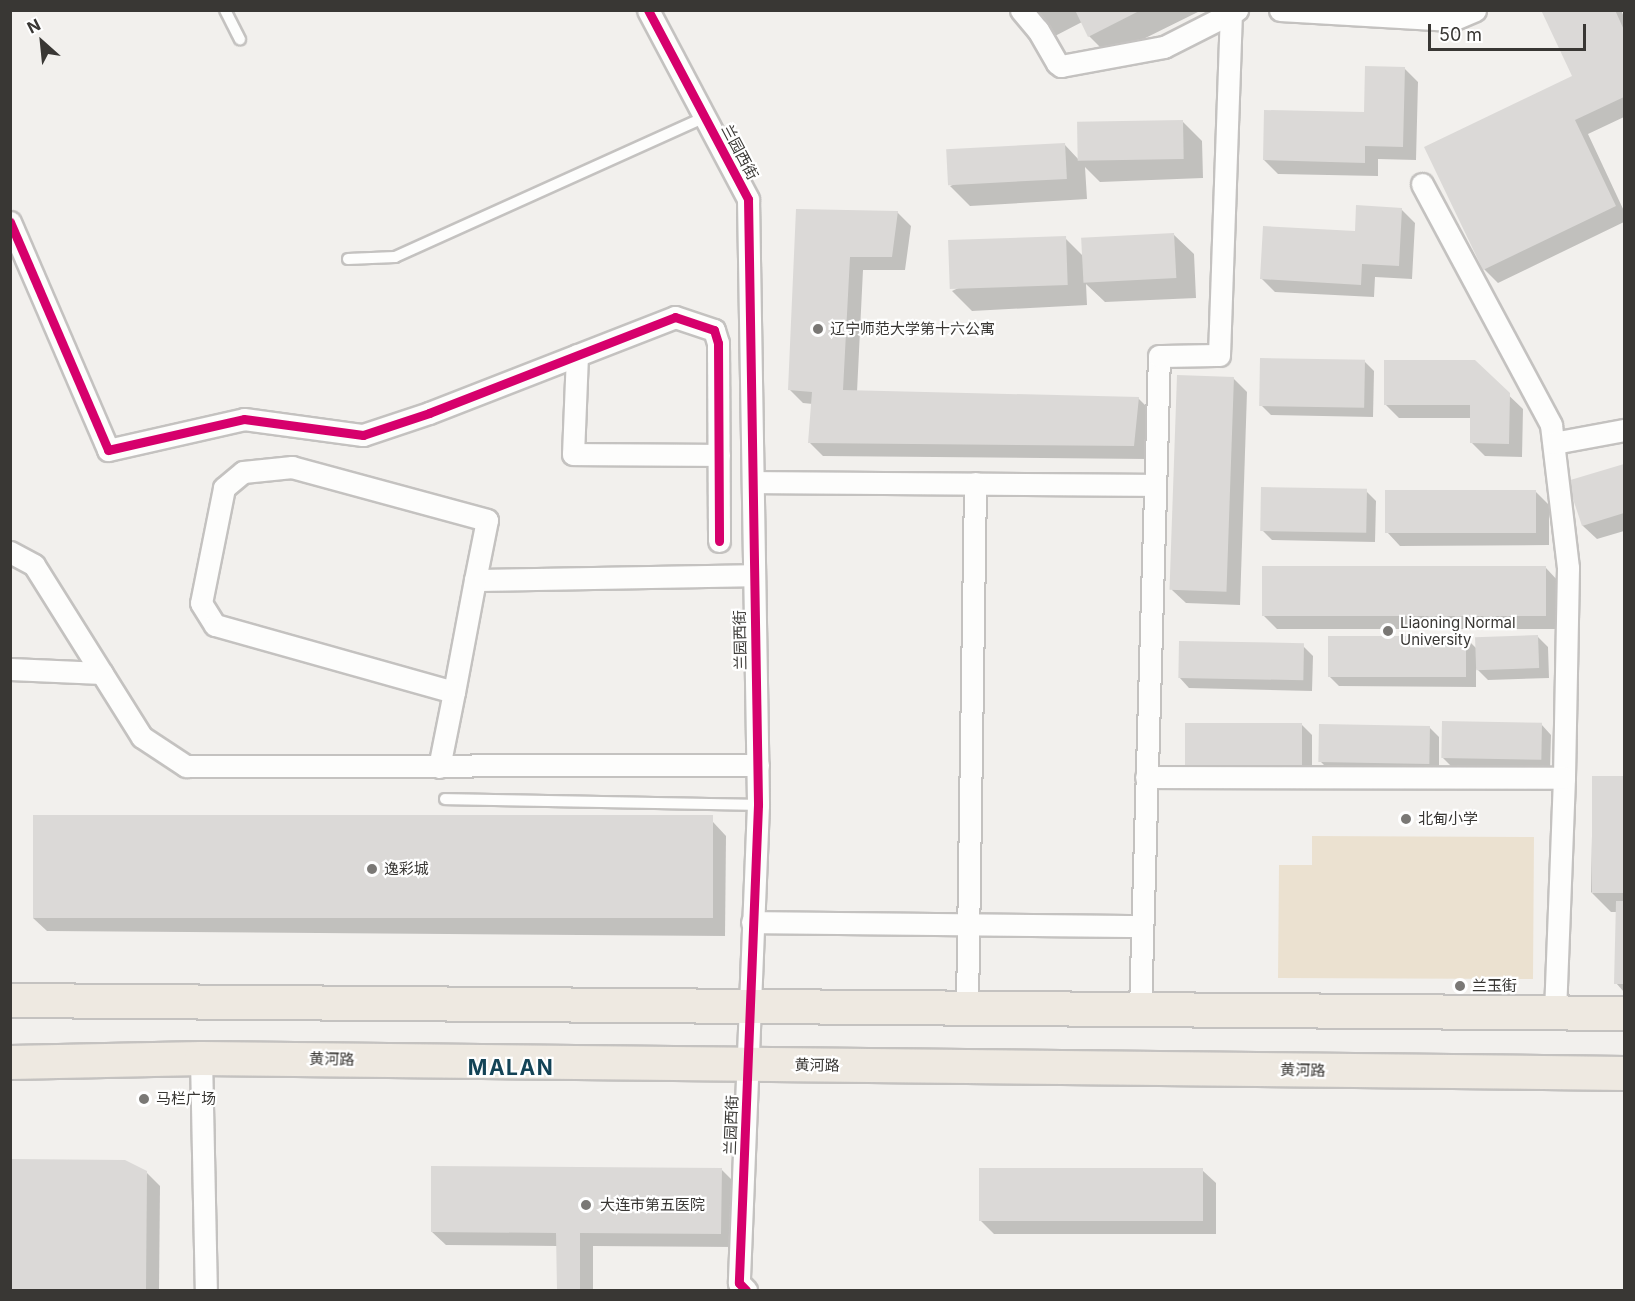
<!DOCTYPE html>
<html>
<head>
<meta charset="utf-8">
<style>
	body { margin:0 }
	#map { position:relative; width:1635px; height:1301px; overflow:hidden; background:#f2f0ed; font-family:Inter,"Noto Sans SC",sans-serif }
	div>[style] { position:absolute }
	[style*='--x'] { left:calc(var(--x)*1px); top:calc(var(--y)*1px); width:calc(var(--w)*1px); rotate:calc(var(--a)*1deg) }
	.green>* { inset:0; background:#ebe1d0 }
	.shadow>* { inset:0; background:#0003 }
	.building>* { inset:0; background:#dbd9d7; transform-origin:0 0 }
	.roads { filter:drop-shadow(2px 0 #c4c2c0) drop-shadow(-2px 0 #c4c2c0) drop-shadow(0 2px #c4c2c0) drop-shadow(0 -2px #c4c2c0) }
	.lane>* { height:10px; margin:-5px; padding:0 5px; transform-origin:5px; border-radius:5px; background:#fdfdfc }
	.street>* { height:21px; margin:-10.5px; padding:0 10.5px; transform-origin:10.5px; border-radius:10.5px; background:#fdfdfc }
	.primary>* { height:33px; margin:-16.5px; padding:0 16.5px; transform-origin:16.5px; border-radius:16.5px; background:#eee9e1 }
	.cycleway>* { height:9px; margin:-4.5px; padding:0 4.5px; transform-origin:4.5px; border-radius:4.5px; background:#d6006c }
	.dots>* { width:16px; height:16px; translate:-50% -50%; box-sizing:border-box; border:3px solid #fff; border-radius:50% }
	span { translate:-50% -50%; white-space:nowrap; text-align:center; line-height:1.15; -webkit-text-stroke:4.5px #fff; paint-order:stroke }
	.street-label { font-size:15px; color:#393734 }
	.poi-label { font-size:15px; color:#393734 }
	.left { translate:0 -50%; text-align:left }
	.district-label { font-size:21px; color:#134356; font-weight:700; letter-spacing:1.5px }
	.frame { position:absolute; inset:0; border:12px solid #393734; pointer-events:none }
	.north { position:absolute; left:12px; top:12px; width:60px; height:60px; -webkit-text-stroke:4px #fff; paint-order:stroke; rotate:333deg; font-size:16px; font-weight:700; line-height:24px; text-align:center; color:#393734 }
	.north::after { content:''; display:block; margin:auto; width:21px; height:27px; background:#393734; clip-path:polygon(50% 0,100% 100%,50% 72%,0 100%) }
	.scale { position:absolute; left:1428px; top:24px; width:158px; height:27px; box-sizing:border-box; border:3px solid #393734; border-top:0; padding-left:8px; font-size:18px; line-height:21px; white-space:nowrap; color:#393734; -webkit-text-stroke:4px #fff; paint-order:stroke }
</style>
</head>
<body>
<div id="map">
	<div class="green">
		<i style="clip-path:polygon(1312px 836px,1534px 837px,1533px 979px,1278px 978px,1279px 865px,1312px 865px)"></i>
	</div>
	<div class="shadow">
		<i style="clip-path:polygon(1033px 10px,1202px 10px,1109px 56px,1089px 36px,1082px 22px,1055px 36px)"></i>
		<i style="clip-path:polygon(1543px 10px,1621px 10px,1624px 17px,1624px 117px,1588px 134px,1624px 211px,1624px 222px,1498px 283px,1484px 269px,1574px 77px)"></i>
		<i style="clip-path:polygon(1404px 68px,1418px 82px,1416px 160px,1378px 159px,1378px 176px,1278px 174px,1264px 160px,1366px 113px)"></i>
		<i style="clip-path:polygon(1182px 121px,1202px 141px,1203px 178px,1100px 182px,1085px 167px,1087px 199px,970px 206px,950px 186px,1065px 145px,1079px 160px)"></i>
		<i style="clip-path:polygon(1401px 209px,1415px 223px,1412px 279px,1375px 277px,1374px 297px,1275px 292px,1261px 278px)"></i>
		<i style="clip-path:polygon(797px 211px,897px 212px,911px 226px,905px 270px,863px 270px,857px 392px,1138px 398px,1152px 412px,1147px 459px,823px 456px,810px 443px,813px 404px,803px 403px,790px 390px)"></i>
		<i style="clip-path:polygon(1173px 234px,1194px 254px,1196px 298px,1105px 302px,1086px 284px,1087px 305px,972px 311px,952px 291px,1065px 238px,1083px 256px)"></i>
		<i style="clip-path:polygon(1364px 361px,1374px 371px,1373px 417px,1271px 415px,1261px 405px)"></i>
		<i style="clip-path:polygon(1474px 362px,1523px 409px,1522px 457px,1485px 456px,1472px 443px,1472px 418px,1399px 418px,1385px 404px)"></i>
		<i style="clip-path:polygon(1233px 378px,1247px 392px,1240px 605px,1186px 603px,1172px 590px)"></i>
		<i style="clip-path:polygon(1624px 466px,1624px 531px,1597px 539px,1583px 526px,1569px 482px)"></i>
		<i style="clip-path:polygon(1366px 491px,1376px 501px,1375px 542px,1272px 540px,1262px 530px)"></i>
		<i style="clip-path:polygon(1535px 491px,1549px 505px,1549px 545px,1400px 546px,1387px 532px)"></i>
		<i style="clip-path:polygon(1546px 568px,1559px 582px,1559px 629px,1277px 629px,1263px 615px)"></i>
		<i style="clip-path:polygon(1538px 637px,1548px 647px,1549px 678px,1488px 680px,1476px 668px,1476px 687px,1339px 686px,1329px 676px,1466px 638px,1477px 649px)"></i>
		<i style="clip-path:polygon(1303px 646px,1313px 656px,1312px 691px,1189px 688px,1179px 677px)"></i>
		<i style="clip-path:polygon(1541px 724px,1551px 735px,1550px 769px,1453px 768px,1443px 758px)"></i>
		<i style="clip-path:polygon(1302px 725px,1312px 735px,1312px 774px,1197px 774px,1186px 764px)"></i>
		<i style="clip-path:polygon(1429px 727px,1439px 737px,1439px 772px,1330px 771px,1320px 761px)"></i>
		<i style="clip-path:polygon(1593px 777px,1624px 777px,1624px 992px,1616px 983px,1617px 912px,1611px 912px,1591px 892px)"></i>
		<i style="clip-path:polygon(713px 822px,726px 836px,725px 936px,47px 931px,33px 918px)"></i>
		<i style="clip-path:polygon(10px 1161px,146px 1172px,160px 1186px,159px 1290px,10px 1290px)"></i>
		<i style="clip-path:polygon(721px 1169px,735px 1183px,734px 1247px,593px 1246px,593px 1290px,558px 1290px,558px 1246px,446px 1245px,432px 1232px)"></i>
		<i style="clip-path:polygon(1202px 1170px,1216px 1183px,1216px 1234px,994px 1234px,980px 1220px)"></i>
	</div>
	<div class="building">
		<i style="clip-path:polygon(1075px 10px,1141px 10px,1088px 37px)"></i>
		<i style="clip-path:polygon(1541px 10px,1615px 10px,1624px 30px,1624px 97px,1575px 120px,1616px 206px,1483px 270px,1424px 147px,1572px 76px)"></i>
		<i style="clip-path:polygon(1365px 66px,1405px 67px,1403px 147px,1365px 146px,1365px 163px,1263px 160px,1264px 110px,1364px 112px)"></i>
		<i style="left:1183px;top:120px;width:39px;height:106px;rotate:89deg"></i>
		<i style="left:1065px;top:143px;width:36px;height:119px;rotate:87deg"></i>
		<i style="clip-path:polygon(1356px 205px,1402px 208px,1399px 266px,1362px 264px,1361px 285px,1260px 279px,1263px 226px,1355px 231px)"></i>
		<i style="clip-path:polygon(796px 209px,898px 211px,892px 257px,850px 257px,843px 390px,1139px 397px,1134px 446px,808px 443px,812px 392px,788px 390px)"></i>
		<i style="left:1174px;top:233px;width:45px;height:93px;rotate:87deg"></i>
		<i style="left:1066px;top:236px;width:49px;height:118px;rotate:88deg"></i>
		<i style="left:1260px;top:358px;width:105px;height:48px;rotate:1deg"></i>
		<i style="clip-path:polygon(1384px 360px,1475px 360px,1510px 393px,1509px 444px,1470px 443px,1470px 405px,1384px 405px)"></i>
		<i style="left:1177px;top:375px;width:57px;height:215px;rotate:2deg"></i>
		<i style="clip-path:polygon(1624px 464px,1624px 513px,1582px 526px,1567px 481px)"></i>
		<i style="left:1261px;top:487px;width:106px;height:44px;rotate:1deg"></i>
		<i style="left:1385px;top:490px;width:151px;height:43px"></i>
		<i style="left:1262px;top:566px;width:284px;height:50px"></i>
		<i style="left:1538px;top:635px;width:33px;height:63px;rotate:88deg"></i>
		<i style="left:1328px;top:636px;width:138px;height:41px"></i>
		<i style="left:1179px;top:641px;width:125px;height:37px;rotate:1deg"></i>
		<i style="left:1442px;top:721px;width:100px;height:37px;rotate:1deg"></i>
		<i style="left:1185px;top:723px;width:117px;height:42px"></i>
		<i style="left:1319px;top:724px;width:111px;height:38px;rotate:1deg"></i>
		<i style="left:1592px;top:776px;width:32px;height:117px"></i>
		<i style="left:33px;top:815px;width:680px;height:103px"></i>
		<i style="clip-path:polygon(1616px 901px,1624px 901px,1624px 984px,1614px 984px)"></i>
		<i style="clip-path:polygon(10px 1159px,125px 1160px,147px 1171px,146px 1290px,10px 1290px)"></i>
		<i style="clip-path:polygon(431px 1166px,722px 1168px,721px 1234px,580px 1233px,580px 1290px,557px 1290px,556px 1233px,431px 1232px)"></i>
		<i style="left:979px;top:1168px;width:224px;height:53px"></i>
	</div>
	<div class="roads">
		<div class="lane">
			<i style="--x:225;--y:10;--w:33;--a:63"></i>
			<i style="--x:348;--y:259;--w:47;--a:-2.4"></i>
			<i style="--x:395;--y:257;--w:340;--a:-24.3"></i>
			<i style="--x:445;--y:799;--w:313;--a:1.1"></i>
		</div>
		<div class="street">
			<i style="--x:648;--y:10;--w:214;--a:62.1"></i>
			<i style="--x:748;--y:199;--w:606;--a:89.05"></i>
			<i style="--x:758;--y:805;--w:478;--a:92.3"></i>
			<i style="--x:739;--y:1283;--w:10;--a:45"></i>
			<i style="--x:1021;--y:10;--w:26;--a:50"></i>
			<i style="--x:1038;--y:30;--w:38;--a:60"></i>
			<i style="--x:1057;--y:63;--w:5;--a:37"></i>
			<i style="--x:1061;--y:66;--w:105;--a:-10.5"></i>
			<i style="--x:1164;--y:47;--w:82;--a:-26.9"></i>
			<i style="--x:1280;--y:10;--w:172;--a:3.3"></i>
			<i style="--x:1452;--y:20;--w:25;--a:-23"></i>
			<i style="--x:1422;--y:184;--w:273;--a:61.8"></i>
			<i style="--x:1551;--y:425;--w:144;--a:83.2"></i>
			<i style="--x:1568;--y:568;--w:210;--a:91.1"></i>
			<i style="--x:1564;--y:778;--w:234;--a:92.2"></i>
			<i style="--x:10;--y:222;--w:248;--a:66.7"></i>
			<i style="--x:108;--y:450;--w:139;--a:-12.8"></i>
			<i style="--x:244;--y:419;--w:120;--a:7.7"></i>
			<i style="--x:363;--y:435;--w:70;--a:-18.4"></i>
			<i style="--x:429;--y:413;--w:264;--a:-21.3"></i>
			<i style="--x:675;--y:317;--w:41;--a:18.4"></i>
			<i style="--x:714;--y:330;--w:14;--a:73"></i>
			<i style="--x:718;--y:343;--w:198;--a:89.7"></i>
			<i style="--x:577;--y:355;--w:99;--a:92.3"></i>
			<i style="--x:573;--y:454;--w:146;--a:0.4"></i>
			<i style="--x:1554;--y:443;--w:71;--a:-10.5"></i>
			<i style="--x:753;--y:482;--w:402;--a:0.4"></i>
			<i style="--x:10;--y:552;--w:27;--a:28"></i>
			<i style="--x:34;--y:565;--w:203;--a:57.9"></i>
			<i style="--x:142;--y:737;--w:53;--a:33.4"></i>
			<i style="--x:186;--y:766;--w:572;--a:-0.1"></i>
			<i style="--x:475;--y:580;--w:279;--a:-1"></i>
			<i style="--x:10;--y:669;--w:92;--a:2.5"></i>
			<i style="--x:439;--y:767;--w:76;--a:-78.7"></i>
			<i style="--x:454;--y:692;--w:114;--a:-79.4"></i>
			<i style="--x:475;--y:580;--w:61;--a:-78.7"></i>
			<i style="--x:487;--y:520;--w:202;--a:-164.8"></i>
			<i style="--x:292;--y:467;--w:49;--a:174.2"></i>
			<i style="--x:243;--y:472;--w:25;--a:140"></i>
			<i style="--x:224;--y:488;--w:117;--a:101.3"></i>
			<i style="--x:201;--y:603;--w:26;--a:58"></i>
			<i style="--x:215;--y:625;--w:248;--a:15.7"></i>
			<i style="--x:1146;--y:777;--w:418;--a:0.1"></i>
			<i style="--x:752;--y:922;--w:390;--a:0.6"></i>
			<i style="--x:967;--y:1006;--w:523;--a:-89.12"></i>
			<i style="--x:1140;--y:1010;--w:654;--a:-88.34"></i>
			<i style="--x:1159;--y:356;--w:60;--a:-1"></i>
			<i style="--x:1219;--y:355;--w:342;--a:-88"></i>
			<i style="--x:201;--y:1058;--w:232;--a:88.8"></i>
		</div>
		<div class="primary">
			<i style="--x:10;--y:1000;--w:1614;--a:0.46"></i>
			<i style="--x:10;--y:1062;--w:191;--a:-1.2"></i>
			<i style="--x:201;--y:1058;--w:1423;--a:0.6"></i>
		</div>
	</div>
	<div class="cycleway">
		<i style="--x:648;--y:10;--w:214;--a:62.1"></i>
		<i style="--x:748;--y:199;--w:606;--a:89.05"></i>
		<i style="--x:758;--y:805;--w:478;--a:92.3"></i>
		<i style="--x:739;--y:1283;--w:10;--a:45"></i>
		<i style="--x:10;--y:222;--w:248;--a:66.7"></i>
		<i style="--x:108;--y:450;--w:139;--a:-12.8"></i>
		<i style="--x:244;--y:419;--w:120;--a:7.7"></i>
		<i style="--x:363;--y:435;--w:70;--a:-18.4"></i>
		<i style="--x:429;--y:413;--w:264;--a:-21.3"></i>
		<i style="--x:675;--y:317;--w:41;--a:18.4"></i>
		<i style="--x:714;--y:330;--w:14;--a:73"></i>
		<i style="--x:718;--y:343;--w:198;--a:89.7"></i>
	</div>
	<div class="dots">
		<i style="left:818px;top:329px;background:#7a7875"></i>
		<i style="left:1388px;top:631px;background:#7a7875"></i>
		<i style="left:1406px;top:819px;background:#7a7875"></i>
		<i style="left:372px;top:869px;background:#7a7875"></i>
		<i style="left:1460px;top:986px;background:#7a7875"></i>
		<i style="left:144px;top:1099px;background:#7a7875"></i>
		<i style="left:586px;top:1205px;background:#7a7875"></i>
	</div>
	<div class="street-label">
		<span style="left:740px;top:152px;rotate:62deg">兰园西街</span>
		<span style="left:740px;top:640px;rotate:-91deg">兰园西街</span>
		<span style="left:332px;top:1059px;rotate:1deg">黄河路</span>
		<span style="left:817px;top:1065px;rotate:1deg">黄河路</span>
		<span style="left:1303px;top:1070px;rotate:1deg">黄河路</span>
		<span style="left:731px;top:1125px;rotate:-88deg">兰园西街</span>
	</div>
	<div class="poi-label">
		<span class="left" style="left:830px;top:329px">辽宁师范大学第十六公寓</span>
		<span class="left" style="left:1400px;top:631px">Liaoning Normal<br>University</span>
		<span class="left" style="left:1418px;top:819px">北甸小学</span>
		<span class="left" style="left:384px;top:869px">逸彩城</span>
		<span class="left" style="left:1472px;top:986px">兰玉街</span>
		<span class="left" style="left:156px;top:1099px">马栏广场</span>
		<span class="left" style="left:600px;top:1205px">大连市第五医院</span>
	</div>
	<div class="district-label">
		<span style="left:511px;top:1068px">MALAN</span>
	</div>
	<div class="frame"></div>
	<div class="north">N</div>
	<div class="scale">50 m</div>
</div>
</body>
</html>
